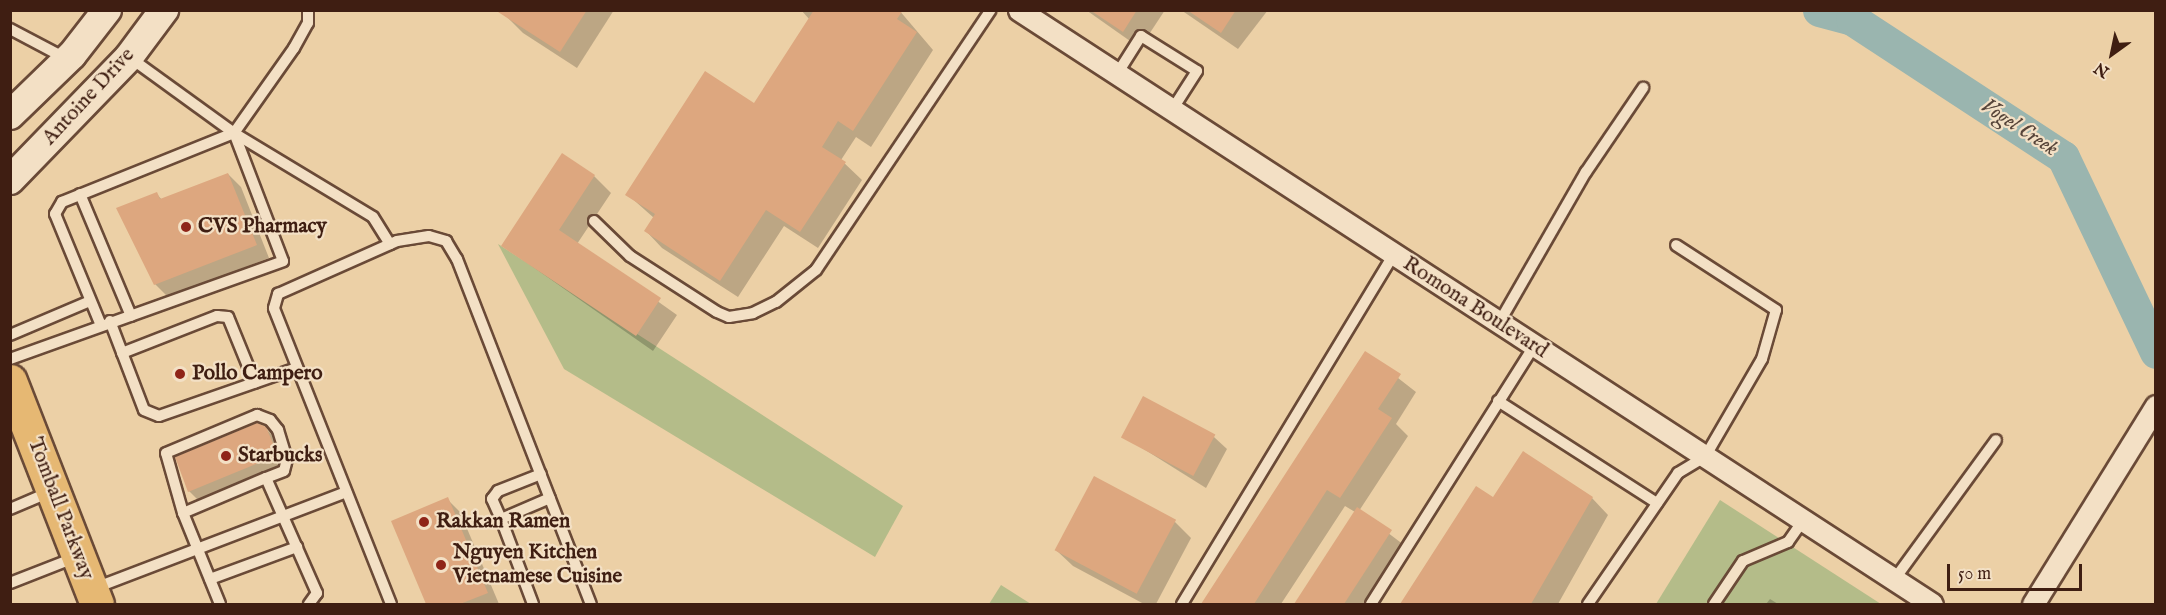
<!DOCTYPE html>
<html>
<head>
<meta charset="utf-8">
<style>
	body { margin:0 }
	#map { position:relative; width:2166px; height:615px; overflow:hidden; background:#ecd0a6; font-family:"IM FELL English",serif }
	div>[style] { position:absolute }
	[style*='--x'] { left:calc(var(--x)*1px); top:calc(var(--y)*1px); width:calc(var(--w)*1px); rotate:calc(var(--a)*1deg) }
	.green>* { inset:0; background:#b4bc89 }
	.shadow>* { inset:0; background:#0003 }
	.river>* { height:33px; margin:-16.5px; padding:0 16.5px; transform-origin:16.5px; border-radius:16.5px; background:#9ab5af }
	.building>* { inset:0; background:#dda77f; transform-origin:0 0 }
	.roads { filter:drop-shadow(2px 0 #6a4a37) drop-shadow(-2px 0 #6a4a37) drop-shadow(0 2px #6a4a37) drop-shadow(0 -2px #6a4a37) }
	.service>* { height:10px; margin:-5px; padding:0 5px; transform-origin:5px; border-radius:5px; background:#f3e0c5 }
	.minor>* { height:21px; margin:-10.5px; padding:0 10.5px; transform-origin:10.5px; border-radius:10.5px; background:#f3e0c5 }
	.secondary>* { height:28px; margin:-14px; padding:0 14px; transform-origin:14px; border-radius:14px; background:#f3e0c5 }
	.primary>* { height:33px; margin:-16.5px; padding:0 16.5px; transform-origin:16.5px; border-radius:16.5px; background:#e6b873 }
	.dots>* { width:16px; height:16px; translate:-50% -50%; box-sizing:border-box; border:3px solid #f3e0c5; border-radius:50% }
	span { translate:-50% -50%; white-space:nowrap; text-align:center; line-height:1.15; -webkit-text-stroke:4.5px #f3e0c5; paint-order:stroke }
	.street-label { font-size:21px; color:#3f1e12 }
	.poi-label { font-size:21px; color:#3f1e12; font-weight:700 }
	.left { translate:0 -50%; text-align:left }
	.water-label { font-size:22px; color:#564439; font-style:italic }
	.frame { position:absolute; inset:0; border:12px solid #3f1e12; pointer-events:none }
	.north { position:absolute; left:2082px; top:24px; width:60px; height:60px; -webkit-text-stroke:4px #f3e0c5; paint-order:stroke; rotate:213deg; font-size:16px; font-weight:700; line-height:24px; text-align:center; color:#3f1e12 }
	.north::after { content:''; display:block; margin:auto; width:21px; height:27px; background:#3f1e12; clip-path:polygon(50% 0,100% 100%,50% 72%,0 100%) }
	.scale { position:absolute; left:1947px; top:564px; width:135px; height:27px; box-sizing:border-box; border:3px solid #3f1e12; border-top:0; padding-left:8px; font-size:18px; line-height:21px; white-space:nowrap; color:#3f1e12; -webkit-text-stroke:4px #f3e0c5; paint-order:stroke }
</style>
</head>
<body>
<div id="map">
	<div class="green">
		<i style="clip-path:polygon(498px 244px,903px 506px,875px 557px,564px 369px)"></i>
		<i style="clip-path:polygon(1720px 500px,1881px 604px,1656px 604px)"></i>
		<i style="clip-path:polygon(1001px 585px,1031px 604px,989px 604px)"></i>
	</div>
	<div class="shadow">
		<i style="clip-path:polygon(510px 10px,614px 10px,577px 68px,523px 33px,506px 16px)"></i>
		<i style="clip-path:polygon(801px 10px,899px 10px,933px 50px,871px 147px,856px 137px,841px 160px,862px 180px,818px 248px,784px 226px,738px 297px,662px 248px,646px 231px,654px 218px,627px 194px,755px 105px,810px 20px)"></i>
		<i style="clip-path:polygon(1086px 10px,1165px 10px,1140px 48px)"></i>
		<i style="clip-path:polygon(1181px 10px,1268px 10px,1238px 49px)"></i>
		<i style="clip-path:polygon(228px 174px,241px 187px,269px 258px,168px 297px,155px 284px,157px 194px,162px 200px)"></i>
		<i style="clip-path:polygon(594px 176px,611px 193px,577px 244px,677px 315px,653px 351px,503px 246px)"></i>
		<i style="clip-path:polygon(1366px 353px,1416px 392px,1396px 424px,1408px 436px,1359px 511px,1408px 548px,1372px 604px,1296px 604px,1355px 512px,1345px 506px,1281px 604px,1203px 604px)"></i>
		<i style="clip-path:polygon(265px 428px,278px 441px,290px 468px,202px 504px,189px 491px)"></i>
		<i style="clip-path:polygon(1123px 436px,1214px 437px,1227px 449px,1206px 488px)"></i>
		<i style="clip-path:polygon(1477px 488px,1493px 499px,1592px 498px,1608px 515px,1558px 604px,1401px 604px)"></i>
		<i style="clip-path:polygon(447px 499px,460px 512px,499px 604px,427px 604px,393px 522px)"></i>
		<i style="clip-path:polygon(1175px 522px,1191px 538px,1156px 604px,1144px 604px,1073px 566px,1056px 550px)"></i>
		<i style="clip-path:polygon(1770px 599px,1778px 604px,1766px 604px)"></i>
	</div>
	<div class="river">
		<i style="--x:1819;--y:10;--w:34;--a:15"></i>
		<i style="--x:1852;--y:19;--w:252;--a:33.2"></i>
		<i style="--x:2063;--y:157;--w:216;--a:64.5"></i>
	</div>
	<div class="building">
		<i style="clip-path:polygon(495px 10px,587px 10px,560px 52px)"></i>
		<i style="clip-path:polygon(814px 10px,903px 10px,897px 19px,917px 32px,853px 131px,838px 121px,822px 147px,846px 162px,800px 232px,766px 210px,720px 281px,644px 231px,655px 214px,625px 195px,705px 71px,754px 103px)"></i>
		<i style="clip-path:polygon(1090px 10px,1137px 10px,1123px 32px)"></i>
		<i style="clip-path:polygon(1187px 10px,1236px 10px,1221px 33px)"></i>
		<i style="clip-path:polygon(562px 153px,595px 175px,559px 230px,661px 298px,636px 336px,501px 246px)"></i>
		<i style="clip-path:polygon(228px 173px,257px 245px,154px 285px,116px 208px,157px 192px,160px 199px)"></i>
		<i style="clip-path:polygon(1365px 351px,1401px 374px,1378px 409px,1392px 418px,1340px 498px,1327px 490px,1254px 604px,1201px 604px)"></i>
		<i style="left:1143px;top:396px;width:82px;height:47px;rotate:28deg"></i>
		<i style="clip-path:polygon(257px 423px,266px 427px,278px 455px,188px 492px,175px 457px)"></i>
		<i style="clip-path:polygon(1523px 451px,1593px 497px,1531px 604px,1400px 604px,1476px 486px,1493px 497px)"></i>
		<i style="left:1094px;top:476px;width:93px;height:84px;rotate:28deg"></i>
		<i style="clip-path:polygon(448px 497px,488px 593px,460px 604px,426px 604px,391px 521px)"></i>
		<i style="clip-path:polygon(1357px 507px,1392px 530px,1344px 604px,1294px 604px)"></i>
	</div>
	<div class="roads">
		<div class="service">
			<i style="--x:10;--y:29;--w:62;--a:27.8"></i>
			<i style="--x:129;--y:57;--w:130;--a:35.9"></i>
			<i style="--x:234;--y:133;--w:162;--a:31.1"></i>
			<i style="--x:373;--y:217;--w:32;--a:58"></i>
			<i style="--x:1117;--y:74;--w:45;--a:-57.7"></i>
			<i style="--x:1141;--y:36;--w:66;--a:32"></i>
			<i style="--x:1197;--y:71;--w:46;--a:122.7"></i>
			<i style="--x:80;--y:194;--w:132;--a:67.3"></i>
			<i style="--x:594;--y:221;--w:50;--a:44.2"></i>
			<i style="--x:630;--y:256;--w:103;--a:32.8"></i>
			<i style="--x:717;--y:312;--w:13;--a:23"></i>
			<i style="--x:729;--y:317;--w:24;--a:-9"></i>
			<i style="--x:753;--y:313;--w:25;--a:-26"></i>
			<i style="--x:776;--y:302;--w:51;--a:-38.7"></i>
			<i style="--x:816;--y:270;--w:313;--a:-56.1"></i>
			<i style="--x:110;--y:321;--w:95;--a:69.1"></i>
			<i style="--x:144;--y:410;--w:16;--a:22"></i>
			<i style="--x:159;--y:416;--w:146;--a:-19.2"></i>
			<i style="--x:100;--y:323;--w:118;--a:-112.4"></i>
			<i style="--x:55;--y:214;--w:14;--a:-60"></i>
			<i style="--x:62;--y:202;--w:185;--a:-21.9"></i>
			<i style="--x:1499;--y:323;--w:174;--a:-60.1"></i>
			<i style="--x:1586;--y:172;--w:102;--a:-55.8"></i>
			<i style="--x:10;--y:335;--w:87;--a:-23"></i>
			<i style="--x:122;--y:353;--w:102;--a:-21.3"></i>
			<i style="--x:217;--y:316;--w:11;--a:5"></i>
			<i style="--x:228;--y:317;--w:71;--a:67.8"></i>
			<i style="--x:10;--y:359;--w:290;--a:-19.7"></i>
			<i style="--x:283;--y:261;--w:137;--a:-110.9"></i>
			<i style="--x:234;--y:133;--w:104;--a:-54.8"></i>
			<i style="--x:294;--y:48;--w:29;--a:-61"></i>
			<i style="--x:308;--y:23;--w:13;--a:-90"></i>
			<i style="--x:1498;--y:401;--w:189;--a:32.7"></i>
			<i style="--x:10;--y:509;--w:43;--a:-23"></i>
			<i style="--x:183;--y:513;--w:62;--a:-105.8"></i>
			<i style="--x:166;--y:453;--w:99;--a:-22.7"></i>
			<i style="--x:257;--y:415;--w:14;--a:21"></i>
			<i style="--x:270;--y:420;--w:13;--a:51"></i>
			<i style="--x:278;--y:430;--w:30;--a:73"></i>
			<i style="--x:287;--y:459;--w:12;--a:104"></i>
			<i style="--x:284;--y:471;--w:19;--a:159"></i>
			<i style="--x:501;--y:519;--w:22;--a:-114"></i>
			<i style="--x:492;--y:499;--w:10;--a:-53"></i>
			<i style="--x:498;--y:491;--w:46;--a:-21.6"></i>
			<i style="--x:210;--y:579;--w:93;--a:-20.2"></i>
			<i style="--x:1894;--y:580;--w:173;--a:-53.9"></i>
			<i style="--x:10;--y:583;--w:69;--a:-21.3"></i>
			<i style="--x:95;--y:588;--w:269;--a:-20.9"></i>
			<i style="--x:220;--y:604;--w:98;--a:-112.1"></i>
			<i style="--x:183;--y:513;--w:90;--a:-22.9"></i>
			<i style="--x:266;--y:478;--w:126;--a:66.1"></i>
			<i style="--x:317;--y:593;--w:14;--a:126"></i>
			<i style="--x:391;--y:604;--w:318;--a:-111.6"></i>
			<i style="--x:274;--y:308;--w:15;--a:-74"></i>
			<i style="--x:278;--y:294;--w:130;--a:-24"></i>
			<i style="--x:397;--y:241;--w:32;--a:-9"></i>
			<i style="--x:429;--y:236;--w:18;--a:16"></i>
			<i style="--x:446;--y:241;--w:21;--a:59"></i>
			<i style="--x:457;--y:259;--w:370;--a:68.8"></i>
			<i style="--x:533;--y:604;--w:91;--a:-110.6"></i>
			<i style="--x:501;--y:519;--w:53;--a:-23.2"></i>
			<i style="--x:1182;--y:604;--w:409;--a:-58.8"></i>
			<i style="--x:1371;--y:604;--w:305;--a:-57.7"></i>
			<i style="--x:1588;--y:604;--w:159;--a:-55.5"></i>
			<i style="--x:1678;--y:473;--w:31;--a:-31"></i>
			<i style="--x:1705;--y:457;--w:113;--a:-59.8"></i>
			<i style="--x:1762;--y:359;--w:51;--a:-74.1"></i>
			<i style="--x:1776;--y:310;--w:119;--a:-147"></i>
			<i style="--x:1714;--y:604;--w:52;--a:-56"></i>
			<i style="--x:1743;--y:561;--w:49;--a:-22.9"></i>
			<i style="--x:1788;--y:542;--w:24;--a:-55"></i>
		</div>
		<div class="minor">
			<i style="--x:1019;--y:10;--w:1089;--a:33.05"></i>
			<i style="--x:2033;--y:604;--w:233;--a:-58.2"></i>
		</div>
		<div class="secondary">
			<i style="--x:10;--y:115;--w:86;--a:-44.1"></i>
			<i style="--x:72;--y:55;--w:57;--a:-52.1"></i>
			<i style="--x:10;--y:180;--w:171;--a:-45.9"></i>
			<i style="--x:129;--y:57;--w:59;--a:-53.3"></i>
		</div>
		<div class="primary">
			<i style="--x:10;--y:381;--w:239;--a:68.7"></i>
		</div>
	</div>
	<div class="dots">
		<i style="left:186px;top:227px;background:#8f2418"></i>
		<i style="left:180px;top:374px;background:#8f2418"></i>
		<i style="left:226px;top:456px;background:#8f2418"></i>
		<i style="left:424px;top:522px;background:#8f2418"></i>
		<i style="left:441px;top:565px;background:#8f2418"></i>
	</div>
	<div class="street-label">
		<span style="left:89px;top:97px;rotate:-47deg">Antoine Drive</span>
		<span style="left:1475px;top:308px;rotate:33deg">Romona Boulevard</span>
		<span style="left:60px;top:509px;rotate:69deg">Tomball Parkway</span>
	</div>
	<div class="poi-label">
		<span class="left" style="left:198px;top:227px">CVS Pharmacy</span>
		<span class="left" style="left:192px;top:374px">Pollo Campero</span>
		<span class="left" style="left:238px;top:456px">Starbucks</span>
		<span class="left" style="left:436px;top:522px">Rakkan Ramen</span>
		<span class="left" style="left:453px;top:565px">Nguyen Kitchen<br>Vietnamese Cuisine</span>
	</div>
	<div class="water-label">
		<span style="left:2019px;top:128px;rotate:33deg">Vogel Creek</span>
	</div>
	<div class="frame"></div>
	<div class="north">N</div>
	<div class="scale">50 m</div>
</div>
</body>
</html>
